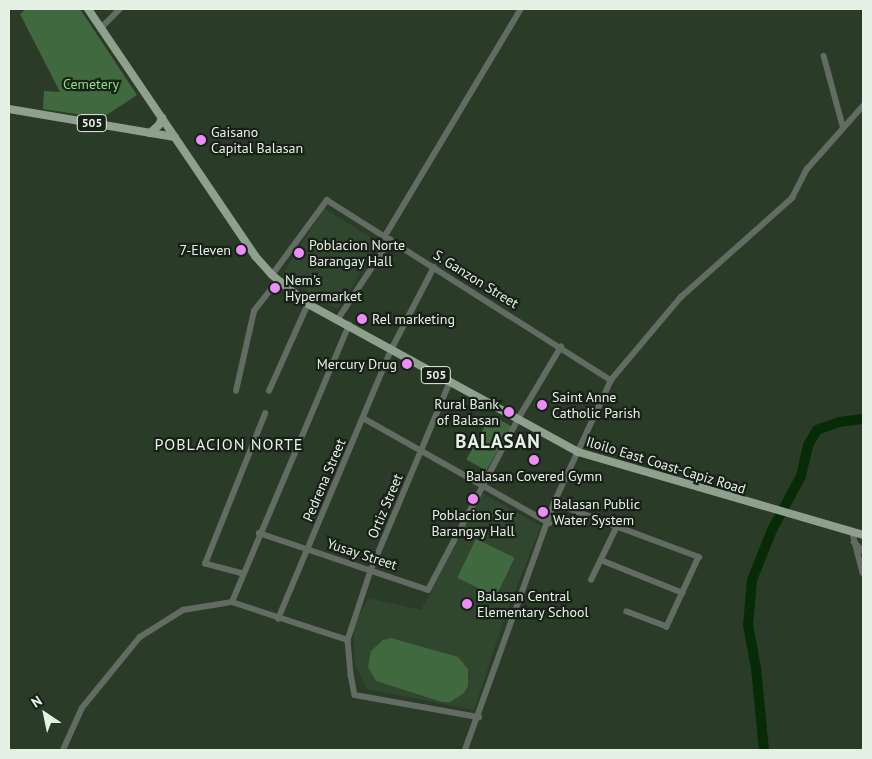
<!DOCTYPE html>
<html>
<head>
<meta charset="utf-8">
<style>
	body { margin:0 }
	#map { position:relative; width:872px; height:759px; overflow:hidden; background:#2a3b28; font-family:"PT Sans",sans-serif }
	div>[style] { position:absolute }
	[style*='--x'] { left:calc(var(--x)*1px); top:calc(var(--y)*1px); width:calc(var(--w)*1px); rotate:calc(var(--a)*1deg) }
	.built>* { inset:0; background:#31462f; transform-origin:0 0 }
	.green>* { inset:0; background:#41693f; transform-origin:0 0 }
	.river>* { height:10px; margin:-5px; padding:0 5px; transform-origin:5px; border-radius:5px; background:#082b07 }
	.minor>* { height:5.5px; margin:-2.75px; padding:0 2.75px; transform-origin:2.75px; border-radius:2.75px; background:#636c63 }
	.major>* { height:8px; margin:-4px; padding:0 4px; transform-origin:4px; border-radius:4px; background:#8fa18e }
	.dots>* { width:14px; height:14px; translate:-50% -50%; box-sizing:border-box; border:2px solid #182017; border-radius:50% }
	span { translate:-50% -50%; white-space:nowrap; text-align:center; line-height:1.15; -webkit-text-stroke:4.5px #182017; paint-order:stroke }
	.shield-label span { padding:1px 4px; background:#182017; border:1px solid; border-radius:4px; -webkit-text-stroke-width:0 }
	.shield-label { font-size:12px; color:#e6f1e5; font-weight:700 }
	.park-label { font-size:14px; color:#8ae084 }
	.poi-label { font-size:14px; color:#e6f1e5 }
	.left { translate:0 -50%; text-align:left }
	.right { translate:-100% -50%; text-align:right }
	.street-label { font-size:14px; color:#e6f1e5 }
	.quarter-label { font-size:16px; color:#e6f1e5; letter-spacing:1px }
	.district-label { font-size:19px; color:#e6f1e5; font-weight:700; letter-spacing:1px }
	.frame { position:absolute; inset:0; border:10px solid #e6f1e5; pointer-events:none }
	.north { position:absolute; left:20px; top:689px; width:50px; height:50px; -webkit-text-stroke:4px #182017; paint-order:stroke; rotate:326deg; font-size:14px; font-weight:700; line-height:20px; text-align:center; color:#e6f1e5 }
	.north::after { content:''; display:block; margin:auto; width:18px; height:22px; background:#e6f1e5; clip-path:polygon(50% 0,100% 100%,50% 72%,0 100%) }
</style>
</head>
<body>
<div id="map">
	<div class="built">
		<i style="left:324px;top:208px;width:65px;height:79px;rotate:32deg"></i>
		<i style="clip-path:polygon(482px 493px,541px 526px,507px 611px,474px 710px,367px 689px,355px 665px,353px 625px,369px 598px,421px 610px)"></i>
	</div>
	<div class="green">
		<i style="clip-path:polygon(26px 9px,80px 9px,137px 95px,102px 118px,43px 109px,44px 91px,60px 92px,20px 14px)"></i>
		<i style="left:491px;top:415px;width:23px;height:51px;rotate:29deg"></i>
		<i style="left:476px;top:539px;width:43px;height:43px;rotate:26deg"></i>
		<i style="clip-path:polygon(391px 638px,458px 657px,468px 669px,468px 686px,464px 693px,450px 702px,442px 702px,376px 681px,368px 667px,371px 651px,383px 640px)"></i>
	</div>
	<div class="river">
		<i style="--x:764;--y:750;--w:82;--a:-95.6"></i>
		<i style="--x:756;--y:668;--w:44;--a:-100.5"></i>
		<i style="--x:748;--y:625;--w:45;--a:-84.9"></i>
		<i style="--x:752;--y:580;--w:54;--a:-68.2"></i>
		<i style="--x:772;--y:530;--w:61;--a:-61.8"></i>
		<i style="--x:801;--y:476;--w:32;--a:-77"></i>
		<i style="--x:808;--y:445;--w:17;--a:-59"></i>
		<i style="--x:817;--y:430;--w:23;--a:-20"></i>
		<i style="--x:839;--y:422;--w:24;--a:-7"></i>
	</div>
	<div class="minor">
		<i style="--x:101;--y:28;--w:27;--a:-45"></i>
		<i style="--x:824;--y:56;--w:73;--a:74.8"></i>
		<i style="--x:385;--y:236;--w:265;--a:-59.1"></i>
		<i style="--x:272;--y:275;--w:93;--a:-53.7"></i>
		<i style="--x:327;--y:200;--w:336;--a:32.4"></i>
		<i style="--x:338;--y:319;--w:95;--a:-56.6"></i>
		<i style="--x:450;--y:383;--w:204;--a:112.8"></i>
		<i style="--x:371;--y:571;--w:73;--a:108.4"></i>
		<i style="--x:348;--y:640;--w:35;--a:85"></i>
		<i style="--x:351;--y:675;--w:20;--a:79"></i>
		<i style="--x:355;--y:695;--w:126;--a:10.1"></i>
		<i style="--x:236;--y:391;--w:82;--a:-77.3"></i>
		<i style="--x:254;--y:311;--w:39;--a:-52"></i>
		<i style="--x:269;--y:391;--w:95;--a:-65.9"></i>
		<i style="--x:363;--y:418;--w:214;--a:29.4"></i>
		<i style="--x:554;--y:503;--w:155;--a:20.4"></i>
		<i style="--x:699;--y:557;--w:77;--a:114.6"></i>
		<i style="--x:667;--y:627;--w:43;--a:-159.4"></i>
		<i style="--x:259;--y:533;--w:178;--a:18.6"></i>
		<i style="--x:428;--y:590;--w:193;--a:-62.2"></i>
		<i style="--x:518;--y:419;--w:84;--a:-59.2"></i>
		<i style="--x:853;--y:534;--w:40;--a:75.6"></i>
		<i style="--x:854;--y:542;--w:13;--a:45"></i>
		<i style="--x:601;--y:560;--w:88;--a:21.9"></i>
		<i style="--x:243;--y:574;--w:39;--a:-165"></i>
		<i style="--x:205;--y:564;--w:162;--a:-68.2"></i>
		<i style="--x:591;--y:580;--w:60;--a:-64.3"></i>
		<i style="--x:232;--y:602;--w:301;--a:-67.1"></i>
		<i style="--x:278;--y:619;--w:292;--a:-67.2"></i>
		<i style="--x:391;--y:350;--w:93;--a:-62.6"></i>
		<i style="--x:63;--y:750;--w:46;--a:-65.7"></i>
		<i style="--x:82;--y:708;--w:92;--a:-50.8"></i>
		<i style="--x:140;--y:637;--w:51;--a:-32.1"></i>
		<i style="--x:183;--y:610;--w:50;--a:-9.3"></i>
		<i style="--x:232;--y:602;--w:122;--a:18.1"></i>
		<i style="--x:465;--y:750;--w:263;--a:-70.2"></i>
		<i style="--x:554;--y:503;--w:136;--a:-65.1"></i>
		<i style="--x:611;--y:380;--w:109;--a:-49.9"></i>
		<i style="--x:681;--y:297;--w:149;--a:-41.7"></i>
		<i style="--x:792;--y:198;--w:33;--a:-63"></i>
		<i style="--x:807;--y:169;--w:84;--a:-48.4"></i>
	</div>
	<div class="major">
		<i style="--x:88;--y:9;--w:298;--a:55.9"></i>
		<i style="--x:255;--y:256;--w:25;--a:48"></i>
		<i style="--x:272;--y:275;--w:46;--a:38.9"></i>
		<i style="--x:308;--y:304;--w:308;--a:28.7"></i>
		<i style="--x:578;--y:452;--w:297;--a:16.2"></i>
		<i style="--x:9;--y:109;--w:168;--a:9.6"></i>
		<i style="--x:150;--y:133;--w:12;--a:-42"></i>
		<i style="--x:159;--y:125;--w:8;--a:-67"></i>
	</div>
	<div class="dots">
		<i style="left:201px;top:140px;background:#ed8cfa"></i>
		<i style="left:241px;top:250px;background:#ed8cfa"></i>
		<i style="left:299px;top:253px;background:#ed8cfa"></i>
		<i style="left:275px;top:288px;background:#ed8cfa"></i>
		<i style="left:362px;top:319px;background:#ed8cfa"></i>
		<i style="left:407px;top:364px;background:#ed8cfa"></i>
		<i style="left:542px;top:405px;background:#ed8cfa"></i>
		<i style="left:509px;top:412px;background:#ed8cfa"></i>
		<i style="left:534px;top:460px;background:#ed8cfa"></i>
		<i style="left:473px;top:499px;background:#ed8cfa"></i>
		<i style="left:543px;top:512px;background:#ed8cfa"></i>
		<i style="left:467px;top:604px;background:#ed8cfa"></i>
	</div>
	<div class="shield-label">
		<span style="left:92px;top:123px">505</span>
		<span style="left:436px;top:375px">505</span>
	</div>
	<div class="park-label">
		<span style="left:91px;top:84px">Cemetery</span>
	</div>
	<div class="poi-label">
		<span class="left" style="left:211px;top:140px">Gaisano<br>Capital Balasan</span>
		<span class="left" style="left:309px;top:253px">Poblacion Norte<br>Barangay Hall</span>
		<span class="right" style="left:231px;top:250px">7-Eleven</span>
		<span class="left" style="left:285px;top:288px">Nem's<br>Hypermarket</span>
		<span class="left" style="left:372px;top:319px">Rel marketing</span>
		<span class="right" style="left:397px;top:364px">Mercury Drug</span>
		<span class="left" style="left:552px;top:405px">Saint Anne<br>Catholic Parish</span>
		<span class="right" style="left:499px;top:412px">Rural Bank<br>of Balasan</span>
		<span style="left:534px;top:476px">Balasan Covered Gymn</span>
		<span class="left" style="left:553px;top:512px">Balasan Public<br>Water System</span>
		<span style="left:473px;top:523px">Poblacion Sur<br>Barangay Hall</span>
		<span class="left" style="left:477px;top:604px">Balasan Central<br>Elementary School</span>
	</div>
	<div class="street-label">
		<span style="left:476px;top:279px;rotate:32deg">S. Ganzon Street</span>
		<span style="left:666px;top:465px;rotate:17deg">Iloilo East Coast-Capiz Road</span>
		<span style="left:324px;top:480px;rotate:-67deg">Pedrena Street</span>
		<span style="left:385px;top:506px;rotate:-67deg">Ortiz Street</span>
		<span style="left:362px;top:554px;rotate:18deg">Yusay Street</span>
	</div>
	<div class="quarter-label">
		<span style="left:229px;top:444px">POBLACION NORTE</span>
	</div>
	<div class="district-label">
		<span style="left:498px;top:442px">BALASAN</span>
	</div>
	<div class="frame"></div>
	<div class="north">N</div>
</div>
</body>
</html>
